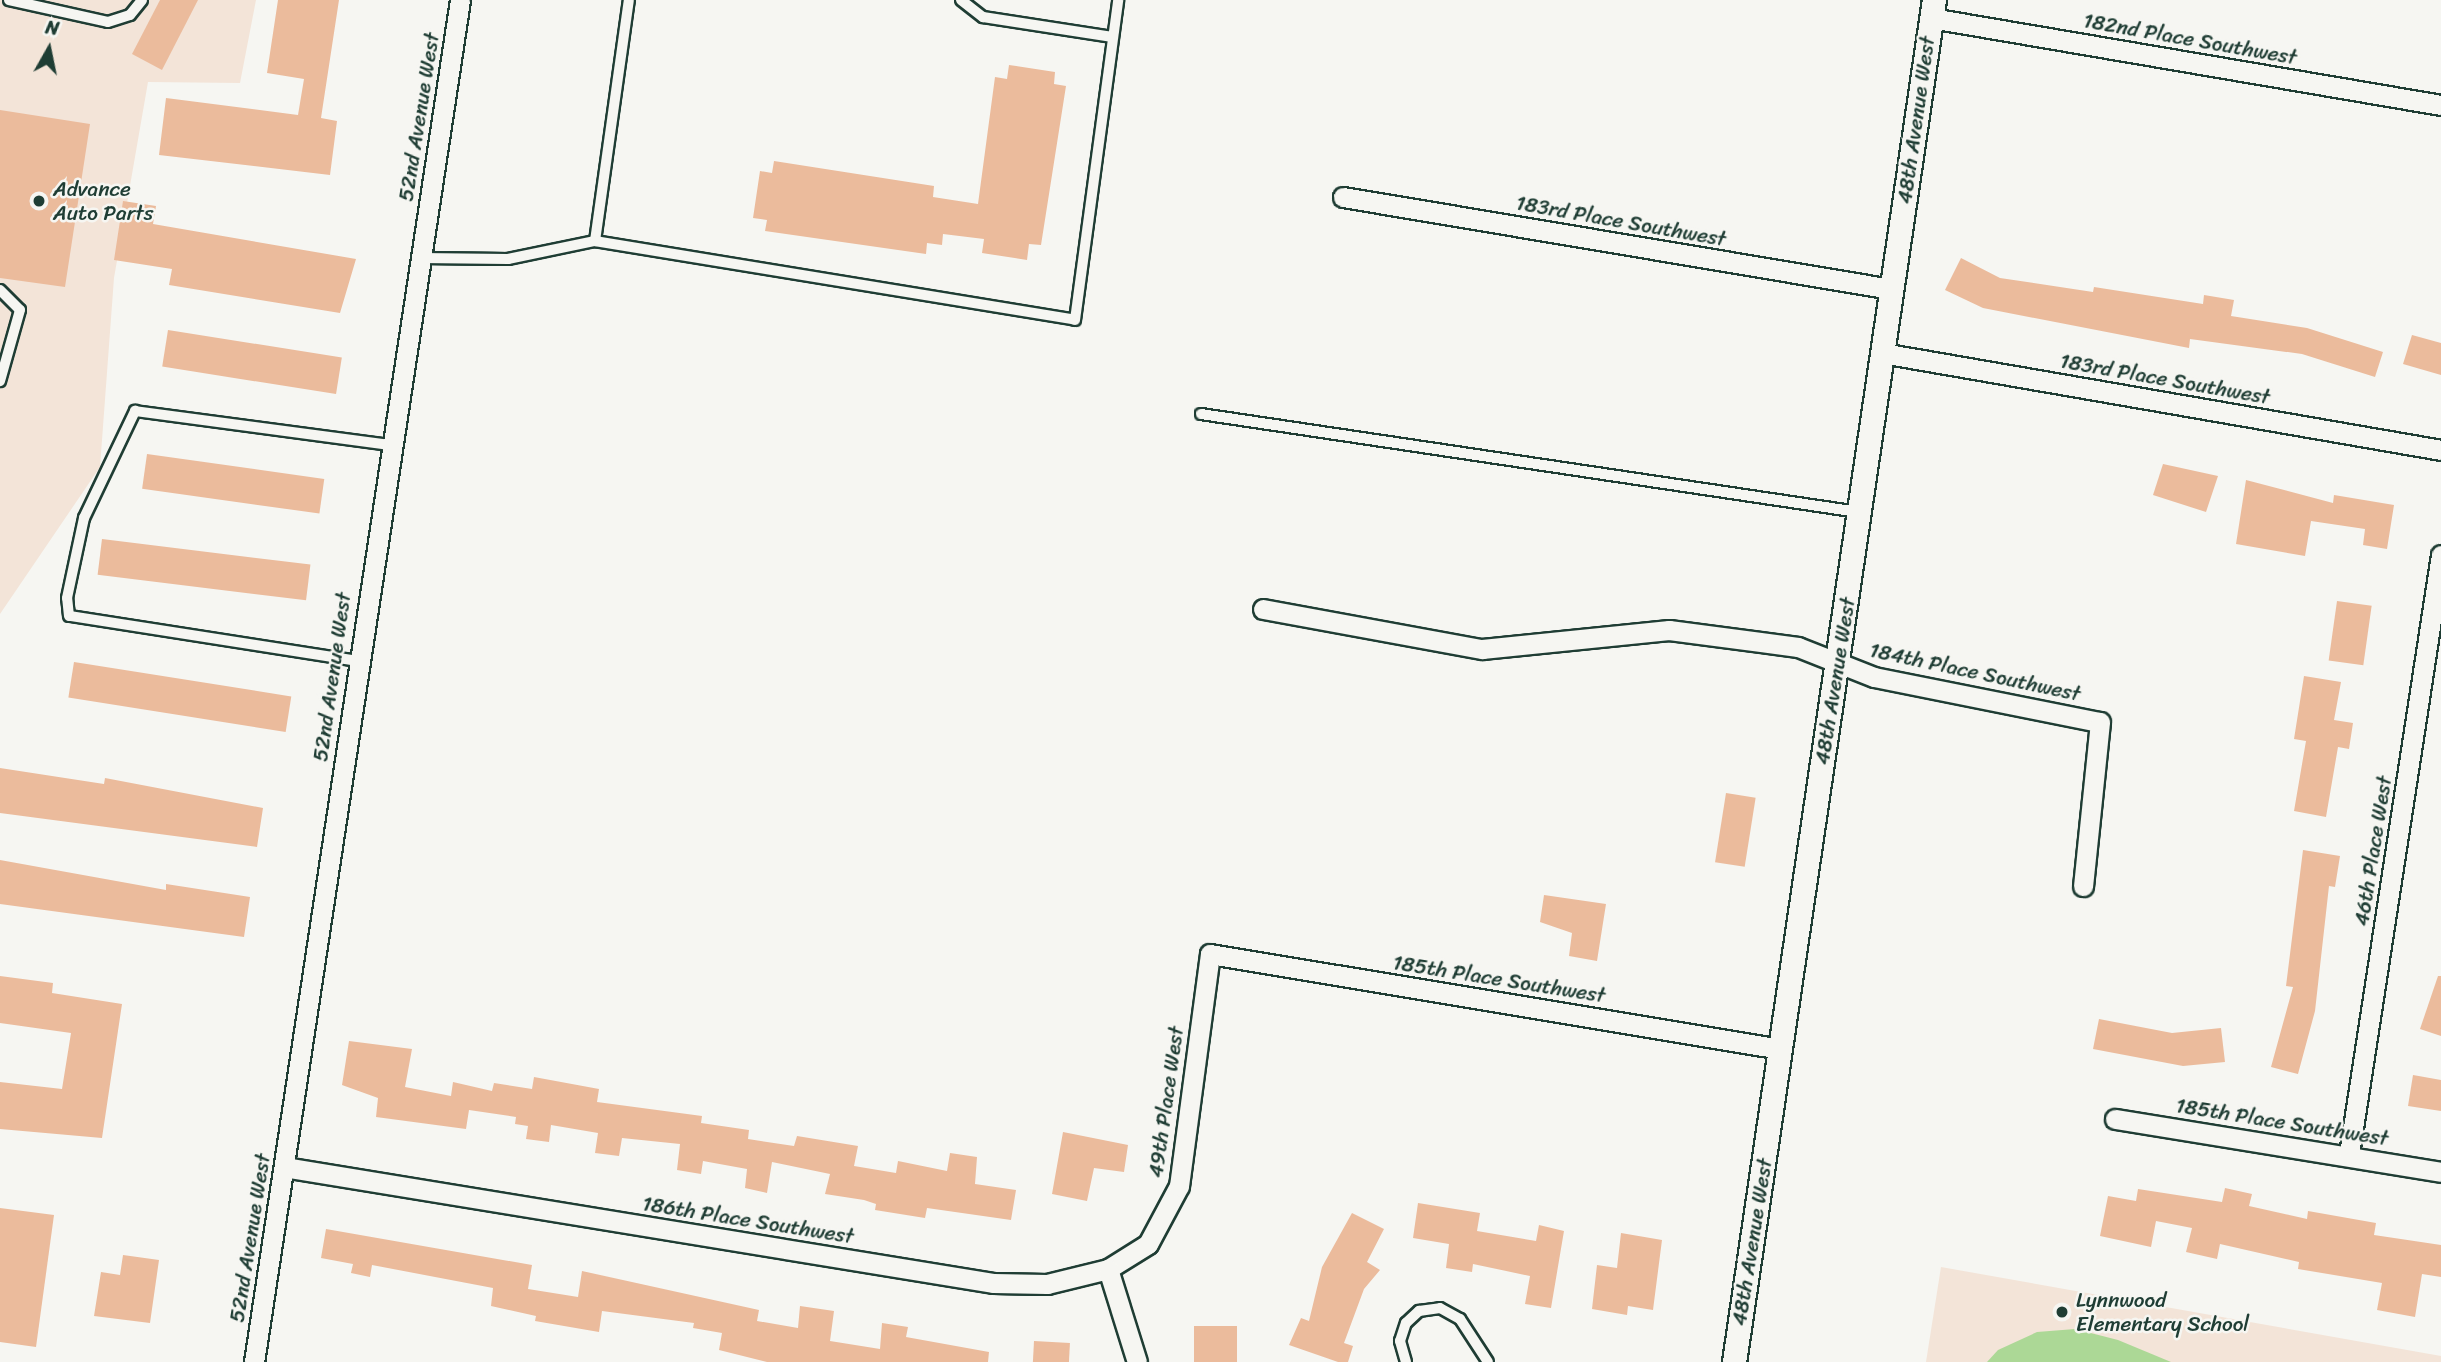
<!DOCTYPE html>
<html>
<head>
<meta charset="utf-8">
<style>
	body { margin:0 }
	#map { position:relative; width:2441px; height:1362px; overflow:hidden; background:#f6f6f2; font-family:Sriracha,sans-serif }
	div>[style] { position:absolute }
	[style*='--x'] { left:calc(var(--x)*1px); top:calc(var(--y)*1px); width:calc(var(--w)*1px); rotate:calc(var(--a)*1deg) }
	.built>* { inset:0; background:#f3e4d8 }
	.green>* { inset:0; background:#acd896 }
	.building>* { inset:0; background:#ebbb9c; transform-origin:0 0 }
	.roads { filter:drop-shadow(2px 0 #1f3d34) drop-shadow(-2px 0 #1f3d34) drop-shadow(0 2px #1f3d34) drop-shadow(0 -2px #1f3d34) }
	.service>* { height:10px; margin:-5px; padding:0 5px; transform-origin:5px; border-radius:5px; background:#f6f6f2 }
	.minor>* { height:19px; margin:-9.5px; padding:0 9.5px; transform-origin:9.5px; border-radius:9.5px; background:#f6f6f2 }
	.tertiary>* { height:23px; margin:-11.5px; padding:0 11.5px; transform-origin:11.5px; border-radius:11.5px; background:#f6f6f2 }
	.dots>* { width:19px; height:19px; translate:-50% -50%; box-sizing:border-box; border:4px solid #f6f6f2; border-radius:50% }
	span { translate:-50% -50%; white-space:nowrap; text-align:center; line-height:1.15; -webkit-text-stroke:5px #f6f6f2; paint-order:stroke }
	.street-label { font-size:21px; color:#1f3d34 }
	.poi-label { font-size:21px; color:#1f3d34 }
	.left { translate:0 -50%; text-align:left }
	.north { position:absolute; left:14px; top:14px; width:70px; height:70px; -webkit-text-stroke:5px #f6f6f2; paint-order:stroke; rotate:9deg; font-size:19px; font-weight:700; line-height:28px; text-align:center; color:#1f3d34 }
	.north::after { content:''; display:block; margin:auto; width:24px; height:32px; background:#1f3d34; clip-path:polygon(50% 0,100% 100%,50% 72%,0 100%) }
</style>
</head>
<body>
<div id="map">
	<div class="built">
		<i style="clip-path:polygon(0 0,256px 0,240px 83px,148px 82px,114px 278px,100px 467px,0 614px)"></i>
		<i style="clip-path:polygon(1941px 1267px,2441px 1356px,2441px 1362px,1926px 1362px)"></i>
	</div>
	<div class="green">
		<i style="clip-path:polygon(2075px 1329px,2118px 1340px,2171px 1362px,1987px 1362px,1998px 1350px,2037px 1332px)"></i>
	</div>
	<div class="building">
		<i style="clip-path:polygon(160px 0,198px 0,162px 70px,132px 54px)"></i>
		<i style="clip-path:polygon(278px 0,339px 0,321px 118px,337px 121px,330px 175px,159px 155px,166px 98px,298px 115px,304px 79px,267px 73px)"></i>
		<i style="clip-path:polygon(1009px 65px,1055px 72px,1054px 84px,1066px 86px,1041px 245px,1029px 244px,1027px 260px,982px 253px,984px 239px,943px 234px,942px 245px,927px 243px,926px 254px,765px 231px,767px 220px,753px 218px,760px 171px,772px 173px,774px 161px,934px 186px,933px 197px,978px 204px,995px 77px,1007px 79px)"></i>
		<i style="clip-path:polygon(0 110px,90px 124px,65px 287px,0 278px)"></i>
		<i style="clip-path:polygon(123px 201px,156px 206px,153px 224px,356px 259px,340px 313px,169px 285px,172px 269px,114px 260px)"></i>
		<i style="clip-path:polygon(1961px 258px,2000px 278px,2093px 292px,2094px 287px,2203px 304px,2204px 295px,2234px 300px,2231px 316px,2307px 328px,2383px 352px,2375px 377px,2302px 354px,2190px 339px,2189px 348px,1983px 308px,1945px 290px)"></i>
		<i style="left:168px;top:330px;width:176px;height:37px;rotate:9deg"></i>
		<i style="clip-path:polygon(2412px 335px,2441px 343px,2441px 375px,2403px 364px)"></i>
		<i style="left:147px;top:454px;width:179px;height:35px;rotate:8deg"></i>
		<i style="clip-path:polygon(2163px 464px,2218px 476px,2206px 512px,2153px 495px)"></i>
		<i style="clip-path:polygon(2246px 480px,2333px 503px,2334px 495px,2394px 505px,2387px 549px,2363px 545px,2365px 529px,2311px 521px,2305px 556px,2236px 544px)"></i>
		<i style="left:102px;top:539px;width:210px;height:36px;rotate:7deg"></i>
		<i style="left:2337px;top:601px;width:35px;height:60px;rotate:8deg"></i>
		<i style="left:74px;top:662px;width:220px;height:36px;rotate:9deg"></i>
		<i style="clip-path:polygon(2304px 676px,2341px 682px,2334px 720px,2353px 723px,2349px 749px,2338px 747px,2326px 817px,2294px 811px,2306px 741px,2294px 739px)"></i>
		<i style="clip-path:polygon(0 768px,104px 784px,105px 778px,263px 808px,257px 847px,0 813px)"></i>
		<i style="left:1726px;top:793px;width:30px;height:70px;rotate:9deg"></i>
		<i style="clip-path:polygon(2303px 850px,2340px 856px,2335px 887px,2329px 886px,2315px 1011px,2298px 1074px,2271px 1067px,2293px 987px,2286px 986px)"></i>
		<i style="clip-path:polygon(0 860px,166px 890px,166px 884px,250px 897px,244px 937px,0 904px)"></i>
		<i style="clip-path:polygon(1544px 895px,1606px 904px,1597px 961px,1569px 956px,1572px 933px,1540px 922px)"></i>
		<i style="clip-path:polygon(0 976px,53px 983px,52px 993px,122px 1004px,102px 1138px,0 1129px,0 1082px,62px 1089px,71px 1033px,0 1023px)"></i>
		<i style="clip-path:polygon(2438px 976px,2441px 976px,2441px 1036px,2420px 1029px)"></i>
		<i style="clip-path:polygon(2099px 1019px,2172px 1033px,2221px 1028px,2225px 1062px,2183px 1066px,2093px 1049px)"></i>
		<i style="clip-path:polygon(349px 1041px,412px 1049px,405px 1087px,451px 1096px,453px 1082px,492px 1091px,494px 1083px,532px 1089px,534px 1077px,599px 1089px,597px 1102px,702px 1116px,701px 1123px,749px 1130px,748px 1139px,794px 1146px,797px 1136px,858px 1146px,854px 1166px,896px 1173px,898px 1161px,947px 1171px,950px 1153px,977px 1157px,975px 1184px,1016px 1190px,1011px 1220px,927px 1208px,925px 1218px,875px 1210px,876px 1204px,864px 1200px,825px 1194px,830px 1174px,772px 1162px,767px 1193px,745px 1188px,747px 1169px,703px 1161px,701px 1174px,677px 1170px,680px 1144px,622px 1138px,619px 1156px,595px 1153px,598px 1133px,551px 1125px,549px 1142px,526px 1139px,528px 1126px,515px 1124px,516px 1117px,469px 1110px,466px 1129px,376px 1117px,378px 1098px,342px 1085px)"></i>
		<i style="clip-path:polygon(2413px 1075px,2441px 1080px,2441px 1111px,2408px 1106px)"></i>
		<i style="clip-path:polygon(1063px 1132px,1128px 1145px,1124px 1172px,1094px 1168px,1087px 1201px,1052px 1194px)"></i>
		<i style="clip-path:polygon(2225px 1188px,2252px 1194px,2249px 1206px,2307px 1219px,2308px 1211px,2376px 1223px,2374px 1235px,2441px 1245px,2441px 1277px,2422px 1274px,2415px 1317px,2377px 1310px,2382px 1283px,2298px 1269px,2299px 1262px,2220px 1244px,2217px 1259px,2186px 1252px,2192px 1228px,2156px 1221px,2151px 1247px,2100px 1236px,2108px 1196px,2136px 1201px,2138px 1189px,2222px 1202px)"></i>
		<i style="clip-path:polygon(1418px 1203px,1480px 1213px,1477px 1231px,1536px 1241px,1539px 1225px,1564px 1231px,1551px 1308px,1525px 1304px,1530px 1276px,1473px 1264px,1472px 1272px,1446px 1268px,1449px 1244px,1413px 1238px)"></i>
		<i style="clip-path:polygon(0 1208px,54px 1215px,36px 1347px,0 1342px)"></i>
		<i style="clip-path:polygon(1352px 1213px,1384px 1229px,1367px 1262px,1380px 1270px,1364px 1289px,1344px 1343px,1353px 1346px,1348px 1362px,1338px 1362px,1289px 1345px,1301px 1318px,1309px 1321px,1322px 1267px)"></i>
		<i style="clip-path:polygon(326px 1229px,532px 1265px,528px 1289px,578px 1297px,582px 1271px,759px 1310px,757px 1321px,798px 1328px,800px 1306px,834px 1311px,830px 1341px,880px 1349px,882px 1323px,908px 1327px,906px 1337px,989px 1352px,988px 1362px,767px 1362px,719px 1350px,722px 1333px,693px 1328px,694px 1323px,602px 1311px,599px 1332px,535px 1321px,536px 1316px,491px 1306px,493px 1288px,372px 1265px,370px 1277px,351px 1273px,353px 1264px,321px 1258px)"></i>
		<i style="clip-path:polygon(1621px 1233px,1662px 1240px,1653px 1310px,1628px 1306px,1627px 1315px,1592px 1309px,1597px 1265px,1617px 1268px)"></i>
		<i style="clip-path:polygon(123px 1255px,159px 1260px,150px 1323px,94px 1316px,101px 1272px,120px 1275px)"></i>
		<i style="left:1194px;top:1326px;width:43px;height:36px"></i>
		<i style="left:1034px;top:1341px;width:36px;height:21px;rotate:3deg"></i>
	</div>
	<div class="roads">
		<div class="service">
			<i style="--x:9;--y:0;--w:101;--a:12.5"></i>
			<i style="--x:108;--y:22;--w:23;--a:-18"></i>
			<i style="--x:130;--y:15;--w:19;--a:-51"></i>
			<i style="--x:961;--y:0;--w:28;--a:38"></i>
			<i style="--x:983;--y:17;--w:131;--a:8.8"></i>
			<i style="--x:595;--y:241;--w:243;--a:-82"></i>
			<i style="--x:420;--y:258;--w:88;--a:0.7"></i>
			<i style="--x:508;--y:259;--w:89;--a:-11.7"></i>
			<i style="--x:595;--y:241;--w:486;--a:9.3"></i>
			<i style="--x:1075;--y:320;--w:323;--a:-82.3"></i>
			<i style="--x:0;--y:290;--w:28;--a:45"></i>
			<i style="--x:20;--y:310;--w:74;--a:105.7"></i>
			<i style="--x:1201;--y:414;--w:664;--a:8.48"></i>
			<i style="--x:358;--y:661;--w:292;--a:-171.1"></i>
			<i style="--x:69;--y:616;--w:18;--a:-96"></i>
			<i style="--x:67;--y:598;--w:82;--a:-78"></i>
			<i style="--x:84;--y:518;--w:119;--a:-64.5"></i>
			<i style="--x:135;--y:411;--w:256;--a:7.6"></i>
			<i style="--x:1406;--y:1362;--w:22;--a:-106"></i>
			<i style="--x:1400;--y:1341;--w:19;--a:-72"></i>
			<i style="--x:1406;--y:1323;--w:18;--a:-43"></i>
			<i style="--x:1419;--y:1311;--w:21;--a:-8"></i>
			<i style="--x:1440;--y:1308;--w:23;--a:29"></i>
			<i style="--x:1460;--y:1319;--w:51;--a:56.9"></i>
		</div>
		<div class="minor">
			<i style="--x:1931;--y:18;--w:517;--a:9.68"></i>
			<i style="--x:1343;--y:197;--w:556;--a:9.53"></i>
			<i style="--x:1882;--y:353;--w:567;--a:9.84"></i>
			<i style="--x:1263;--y:609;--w:223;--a:10.4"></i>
			<i style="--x:1482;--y:649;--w:188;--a:-5.8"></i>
			<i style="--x:1669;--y:630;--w:130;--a:7.5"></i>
			<i style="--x:1798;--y:647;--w:82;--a:21.5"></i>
			<i style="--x:1874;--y:677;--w:230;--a:11.3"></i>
			<i style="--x:2100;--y:722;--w:165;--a:95.9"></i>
			<i style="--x:2115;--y:1119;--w:330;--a:9.2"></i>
			<i style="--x:2349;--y:1154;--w:606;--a:-81.27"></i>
			<i style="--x:284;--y:1167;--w:718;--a:9.29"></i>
			<i style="--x:993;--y:1283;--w:54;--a:1.1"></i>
			<i style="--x:1047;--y:1284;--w:63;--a:-13.8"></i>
			<i style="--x:1108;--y:1269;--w:47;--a:-32"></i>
			<i style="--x:1148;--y:1244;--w:66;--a:-61.9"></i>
			<i style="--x:1179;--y:1186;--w:234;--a:-82.4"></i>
			<i style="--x:1210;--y:954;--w:579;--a:9.45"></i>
			<i style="--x:1108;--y:1269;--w:97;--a:72.7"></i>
			<i style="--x:254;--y:1362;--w:1377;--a:-81.4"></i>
		</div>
		<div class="tertiary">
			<i style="--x:1734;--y:1362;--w:1377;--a:-81.65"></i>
		</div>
	</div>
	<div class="dots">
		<i style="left:39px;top:201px;background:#1f3d34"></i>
		<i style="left:2062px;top:1312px;background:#1f3d34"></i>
	</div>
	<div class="street-label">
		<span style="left:2190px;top:39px;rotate:10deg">182nd Place Southwest</span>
		<span style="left:419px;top:117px;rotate:-81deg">52nd Avenue West</span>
		<span style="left:1916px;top:120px;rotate:-82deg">48th Avenue West</span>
		<span style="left:1621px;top:221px;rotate:10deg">183rd Place Southwest</span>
		<span style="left:2165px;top:379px;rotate:10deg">183rd Place Southwest</span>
		<span style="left:1975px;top:672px;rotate:12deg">184th Place Southwest</span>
		<span style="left:332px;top:677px;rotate:-82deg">52nd Avenue West</span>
		<span style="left:1835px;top:681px;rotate:-81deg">48th Avenue West</span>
		<span style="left:2373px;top:851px;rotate:-81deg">46th Place West</span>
		<span style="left:1499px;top:979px;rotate:9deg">185th Place Southwest</span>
		<span style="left:1166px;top:1102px;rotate:-82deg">49th Place West</span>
		<span style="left:2282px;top:1122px;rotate:9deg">185th Place Southwest</span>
		<span style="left:748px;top:1220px;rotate:9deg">186th Place Southwest</span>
		<span style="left:250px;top:1238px;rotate:-81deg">52nd Avenue West</span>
		<span style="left:1752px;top:1242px;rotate:-81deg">48th Avenue West</span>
	</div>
	<div class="poi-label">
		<span class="left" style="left:53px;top:201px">Advance<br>Auto Parts</span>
		<span class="left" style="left:2076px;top:1312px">Lynnwood<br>Elementary School</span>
	</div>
	<div class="north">N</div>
</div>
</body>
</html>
